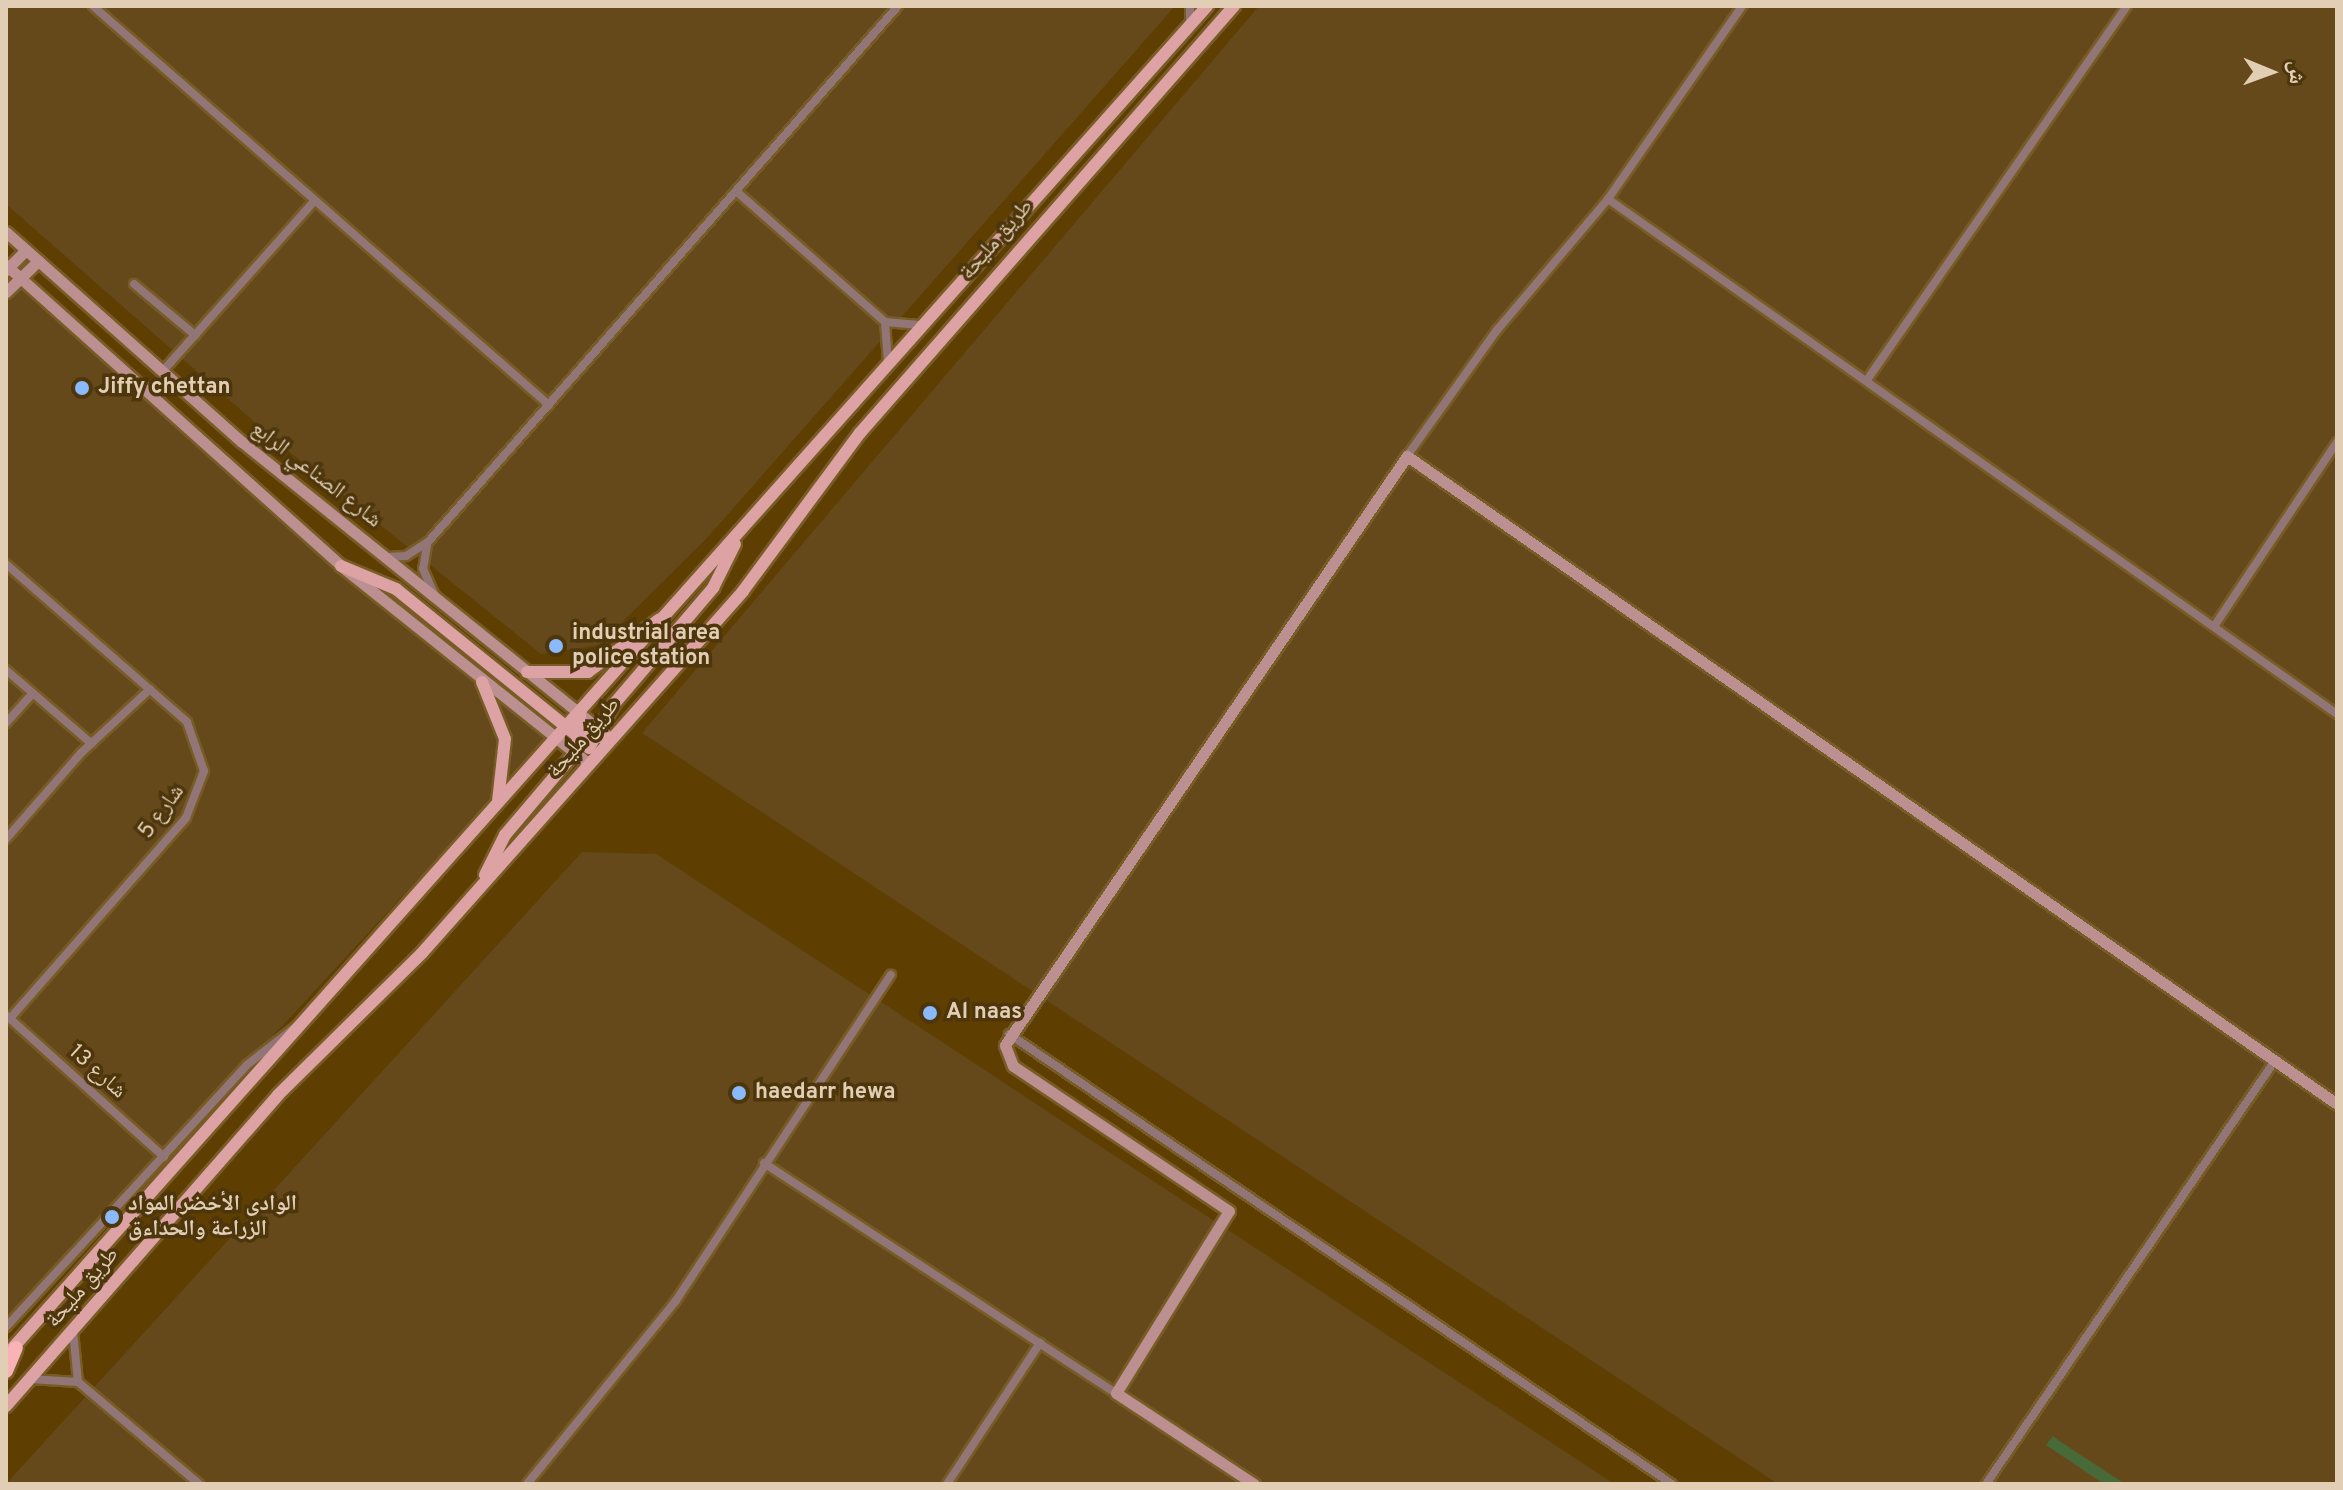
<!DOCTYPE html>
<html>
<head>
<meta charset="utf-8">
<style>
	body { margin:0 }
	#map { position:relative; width:2343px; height:1490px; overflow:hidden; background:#5e3f01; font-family:Overpass,"Noto Naskh Arabic",sans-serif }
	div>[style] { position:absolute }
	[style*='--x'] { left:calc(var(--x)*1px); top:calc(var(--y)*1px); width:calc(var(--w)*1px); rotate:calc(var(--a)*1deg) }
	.built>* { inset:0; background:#65491a }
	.green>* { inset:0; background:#486a39 }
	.roads { filter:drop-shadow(2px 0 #785c25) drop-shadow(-2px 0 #785c25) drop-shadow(0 2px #785c25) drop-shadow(0 -2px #785c25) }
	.street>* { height:8px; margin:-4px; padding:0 4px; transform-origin:4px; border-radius:4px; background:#927576 }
	.secondary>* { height:11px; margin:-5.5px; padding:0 5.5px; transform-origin:5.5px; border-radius:5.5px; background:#bc8f90 }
	.primary>* { height:12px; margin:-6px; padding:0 6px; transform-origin:6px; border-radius:6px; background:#dca2a4 }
	.highway>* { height:14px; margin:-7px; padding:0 7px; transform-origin:7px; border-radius:7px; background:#f9b3b6 }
	.dots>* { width:22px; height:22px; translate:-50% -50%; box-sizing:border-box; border:4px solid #4e360c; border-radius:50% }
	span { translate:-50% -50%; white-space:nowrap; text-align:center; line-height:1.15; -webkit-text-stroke:7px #4e360c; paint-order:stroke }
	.street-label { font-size:22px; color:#e1ceb4 }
	.poi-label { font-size:22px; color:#e1ceb4; font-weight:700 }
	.left { translate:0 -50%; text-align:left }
	.frame { position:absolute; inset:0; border:8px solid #e1ceb4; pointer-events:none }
	.north { position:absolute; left:2231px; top:32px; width:80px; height:80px; -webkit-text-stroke:6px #4e360c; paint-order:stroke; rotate:91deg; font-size:22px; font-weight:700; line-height:32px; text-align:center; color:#e1ceb4 }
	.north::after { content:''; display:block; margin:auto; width:28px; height:36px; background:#e1ceb4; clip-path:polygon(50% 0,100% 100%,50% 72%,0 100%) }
</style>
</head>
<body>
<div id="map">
	<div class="built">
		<i style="clip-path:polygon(6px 6px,1175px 6px,707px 538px,599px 645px,541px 654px,282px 446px,6px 204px)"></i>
		<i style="clip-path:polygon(1259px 6px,2337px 6px,2337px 1484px,1778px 1484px,642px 733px)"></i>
		<i style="clip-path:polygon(6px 266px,548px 739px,6px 1324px)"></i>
		<i style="clip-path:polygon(582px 852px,656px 854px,1614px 1484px,6px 1484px)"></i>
	</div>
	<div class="green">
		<i style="clip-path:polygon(2053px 1436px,2061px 1442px,2125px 1484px,2104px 1484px,2046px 1445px)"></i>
	</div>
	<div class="roads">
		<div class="street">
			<i style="--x:93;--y:6;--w:606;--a:41.19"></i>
			<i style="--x:1190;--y:6;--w:19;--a:90"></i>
			<i style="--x:736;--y:191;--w:198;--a:41.3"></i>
			<i style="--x:885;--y:322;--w:37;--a:5"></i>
			<i style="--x:1608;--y:199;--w:893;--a:35.24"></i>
			<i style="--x:134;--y:284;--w:80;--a:39.9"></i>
			<i style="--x:885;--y:322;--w:41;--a:85.8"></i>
			<i style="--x:162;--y:372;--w:230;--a:-48.3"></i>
			<i style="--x:1867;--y:380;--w:455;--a:-55.2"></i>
			<i style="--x:1407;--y:456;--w:155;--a:-54.5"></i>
			<i style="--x:1497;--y:330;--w:172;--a:-49.7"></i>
			<i style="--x:1608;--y:199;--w:235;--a:-55.2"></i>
			<i style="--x:427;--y:545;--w:24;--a:99"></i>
			<i style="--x:423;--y:569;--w:30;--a:66"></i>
			<i style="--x:387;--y:557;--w:19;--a:-3"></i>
			<i style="--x:406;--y:556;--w:27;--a:-33"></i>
			<i style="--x:429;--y:541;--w:711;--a:-48.76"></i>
			<i style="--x:6;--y:564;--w:240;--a:41.1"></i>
			<i style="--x:187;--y:722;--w:52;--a:70.9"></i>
			<i style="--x:204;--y:771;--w:50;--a:111"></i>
			<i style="--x:186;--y:818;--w:266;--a:131.3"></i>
			<i style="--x:2215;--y:625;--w:220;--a:-56.3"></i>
			<i style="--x:6;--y:670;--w:113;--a:40.7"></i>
			<i style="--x:6;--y:723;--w:40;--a:-48"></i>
			<i style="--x:6;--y:839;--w:114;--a:-48.9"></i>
			<i style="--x:81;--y:753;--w:94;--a:-42.8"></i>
			<i style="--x:7;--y:1016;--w:211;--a:41.9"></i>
			<i style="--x:1009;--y:1034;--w:801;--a:34.17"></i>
			<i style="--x:764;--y:1163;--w:420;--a:33.2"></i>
			<i style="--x:6;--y:1327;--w:356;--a:-47.4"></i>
			<i style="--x:247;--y:1065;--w:65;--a:-38.1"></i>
			<i style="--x:73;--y:1331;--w:51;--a:84.4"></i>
			<i style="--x:30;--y:1379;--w:48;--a:3.6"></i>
			<i style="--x:78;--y:1382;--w:158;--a:40.1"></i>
			<i style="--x:527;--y:1484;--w:235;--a:-50.9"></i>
			<i style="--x:675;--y:1302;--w:392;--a:-56.6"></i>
			<i style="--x:947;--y:1484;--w:169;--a:-56.6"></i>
			<i style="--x:1986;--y:1484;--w:511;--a:-55.69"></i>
		</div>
		<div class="secondary">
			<i style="--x:6;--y:232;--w:316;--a:41.7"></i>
			<i style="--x:242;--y:442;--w:468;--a:38.8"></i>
			<i style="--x:6;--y:265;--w:450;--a:41.9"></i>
			<i style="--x:341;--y:566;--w:316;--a:38.6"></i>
			<i style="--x:6;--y:270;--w:28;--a:-45"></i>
			<i style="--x:6;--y:292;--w:45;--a:-44.1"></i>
			<i style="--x:1254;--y:1484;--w:165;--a:-146.6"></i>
			<i style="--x:1116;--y:1393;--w:214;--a:-58.2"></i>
			<i style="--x:1229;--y:1211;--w:260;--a:-146.1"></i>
			<i style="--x:1013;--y:1066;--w:22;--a:-111"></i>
			<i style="--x:1005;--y:1045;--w:713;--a:-55.69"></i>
			<i style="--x:1407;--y:456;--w:1133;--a:34.87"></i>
		</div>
		<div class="primary">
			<i style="--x:341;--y:566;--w:60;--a:22.7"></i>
			<i style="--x:396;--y:589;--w:232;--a:39"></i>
			<i style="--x:576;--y:735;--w:35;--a:5"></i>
			<i style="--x:527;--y:672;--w:61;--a:0"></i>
			<i style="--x:588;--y:672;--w:89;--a:-36.4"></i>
			<i style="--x:482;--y:682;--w:61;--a:68"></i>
			<i style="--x:505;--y:739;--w:62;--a:96.4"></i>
			<i style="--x:589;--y:748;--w:51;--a:-60.4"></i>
			<i style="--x:614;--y:704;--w:153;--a:-49.5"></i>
			<i style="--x:713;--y:588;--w:49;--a:-63.4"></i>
			<i style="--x:485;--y:875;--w:45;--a:-63.4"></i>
			<i style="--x:505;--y:835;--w:111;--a:-49.7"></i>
			<i style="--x:577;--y:750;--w:36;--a:-85"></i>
			<i style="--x:10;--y:1351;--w:1801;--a:-48.33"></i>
			<i style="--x:6;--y:1406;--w:413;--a:-48.8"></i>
			<i style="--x:278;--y:1095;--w:202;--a:-44.6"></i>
			<i style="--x:422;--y:953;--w:484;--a:-48.4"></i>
			<i style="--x:743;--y:591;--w:197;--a:-53.5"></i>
			<i style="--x:860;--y:433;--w:568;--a:-48.79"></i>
		</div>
		<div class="highway">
			<i style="--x:6;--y:1371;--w:25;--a:-67"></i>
		</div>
	</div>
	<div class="dots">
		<i style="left:82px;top:388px;background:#8abafc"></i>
		<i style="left:556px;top:646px;background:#8abafc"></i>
		<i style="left:930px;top:1013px;background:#8abafc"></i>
		<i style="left:739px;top:1093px;background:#8abafc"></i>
		<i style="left:112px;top:1217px;background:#8abafc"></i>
	</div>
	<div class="street-label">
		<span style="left:997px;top:240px;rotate:-49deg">طريق مليحة</span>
		<span style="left:316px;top:475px;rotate:38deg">شارع الصناعي الرابع</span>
		<span style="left:584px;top:738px;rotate:-49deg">طريق مليحة</span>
		<span style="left:162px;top:812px;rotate:-54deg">شارع 5</span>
		<span style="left:97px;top:1072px;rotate:42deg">شارع 13</span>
		<span style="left:83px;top:1288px;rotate:-49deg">طريق مليحة</span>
	</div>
	<div class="poi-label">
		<span class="left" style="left:98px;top:388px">Jiffy chettan</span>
		<span class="left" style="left:572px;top:646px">industrial area<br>police station</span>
		<span class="left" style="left:946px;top:1013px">Al naas</span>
		<span class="left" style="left:755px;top:1093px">haedarr hewa</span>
		<span class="left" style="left:128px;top:1217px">الوادى الأخضر المواد<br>الزراعة والحداءق</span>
	</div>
	<div class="frame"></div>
	<div class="north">ش</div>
</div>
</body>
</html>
